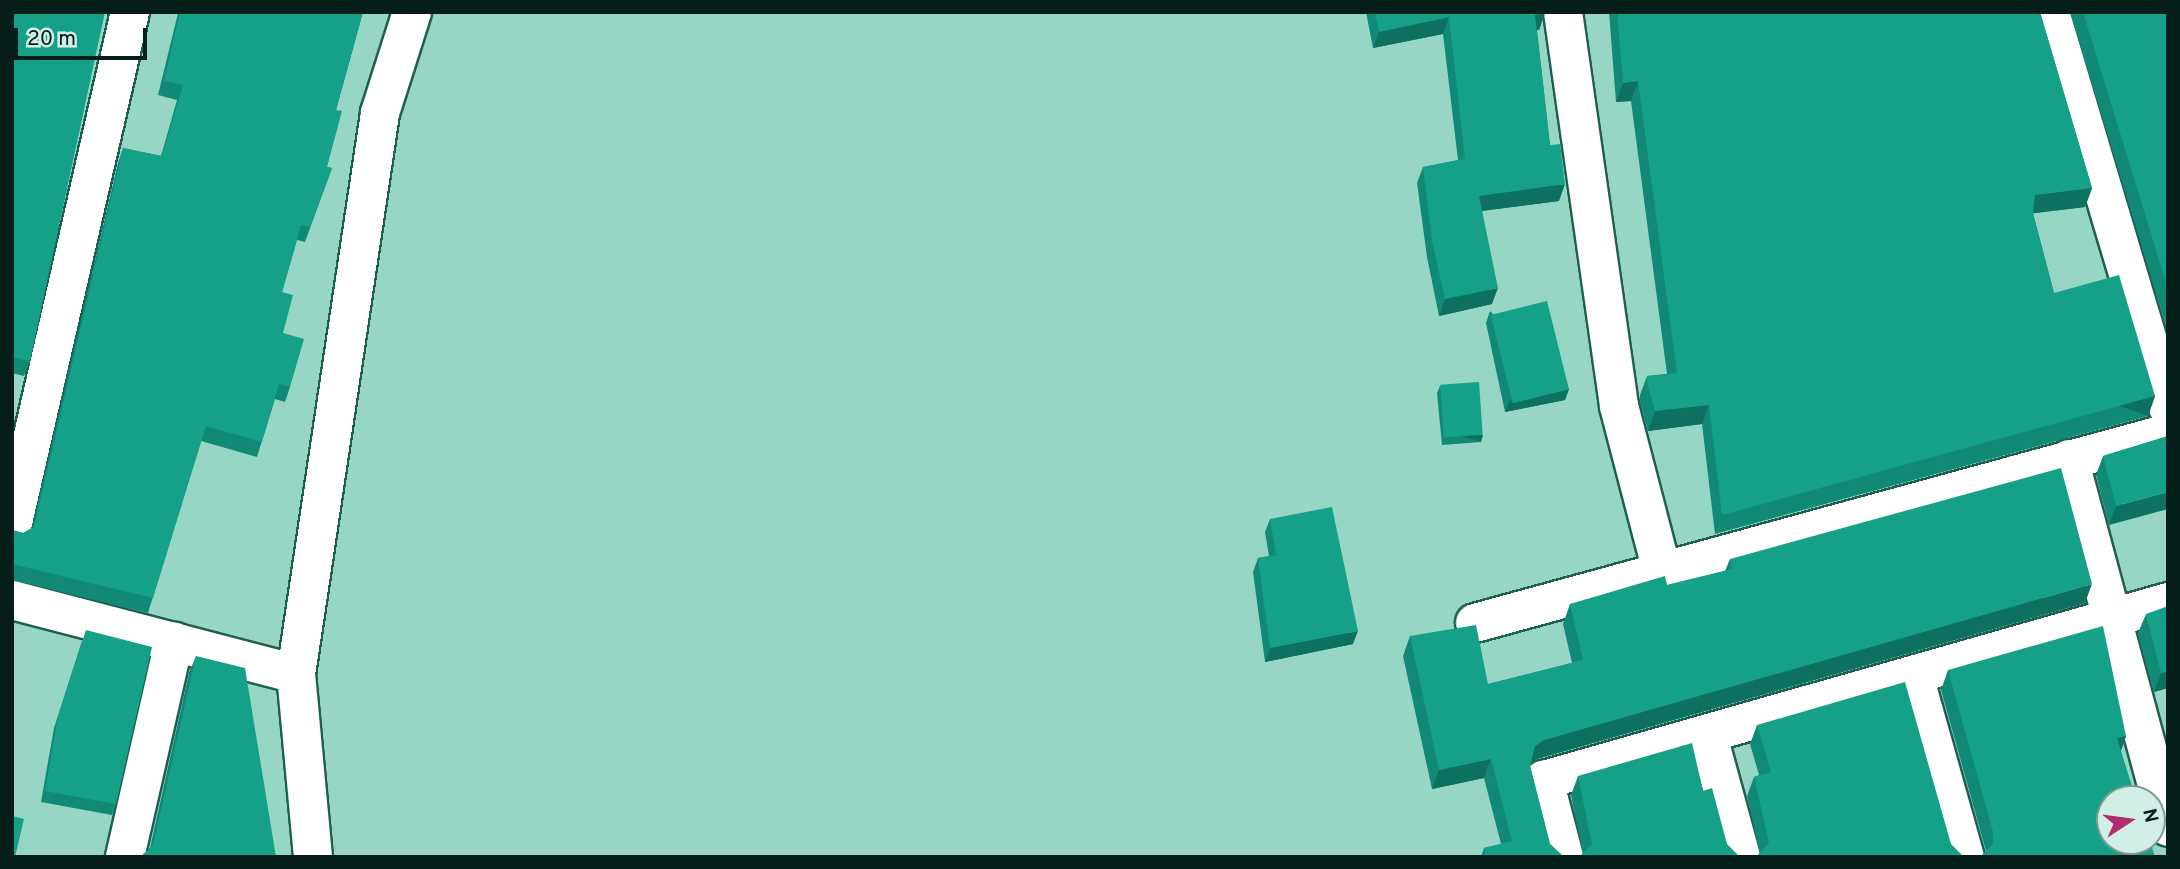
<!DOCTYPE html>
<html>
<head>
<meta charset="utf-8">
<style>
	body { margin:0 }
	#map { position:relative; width:2180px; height:869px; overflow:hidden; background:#97d6c5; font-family:Overpass,sans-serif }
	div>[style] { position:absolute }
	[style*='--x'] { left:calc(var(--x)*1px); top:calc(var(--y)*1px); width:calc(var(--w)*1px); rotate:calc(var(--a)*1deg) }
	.roads { filter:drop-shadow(2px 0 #1f5f51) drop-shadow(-2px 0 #1f5f51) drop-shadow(0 2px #1f5f51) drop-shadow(0 -2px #1f5f51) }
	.street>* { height:38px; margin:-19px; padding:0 19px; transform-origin:19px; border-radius:19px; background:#fff }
	.wall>* { inset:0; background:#118a75 }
	.shaded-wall>* { inset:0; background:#0e715f; transform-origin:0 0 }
	.building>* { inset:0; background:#14a188; transform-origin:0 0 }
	span { translate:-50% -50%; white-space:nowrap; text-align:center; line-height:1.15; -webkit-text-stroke:5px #d1efe6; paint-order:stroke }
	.frame { position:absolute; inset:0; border:14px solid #051e19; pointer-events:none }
	.north { position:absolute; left:2096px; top:785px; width:70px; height:70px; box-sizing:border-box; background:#d1efe6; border:2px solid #7f9b94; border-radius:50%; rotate:77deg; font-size:19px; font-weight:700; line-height:28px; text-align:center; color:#051e19 }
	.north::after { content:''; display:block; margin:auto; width:24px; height:32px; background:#b32c6e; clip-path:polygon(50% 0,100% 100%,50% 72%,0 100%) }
	.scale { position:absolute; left:14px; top:28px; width:133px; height:32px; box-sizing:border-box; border:4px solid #051e19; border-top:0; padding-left:9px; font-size:21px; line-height:24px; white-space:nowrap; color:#051e19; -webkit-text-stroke:5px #d1efe6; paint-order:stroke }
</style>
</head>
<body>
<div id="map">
	<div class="roads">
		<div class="street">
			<i style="--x:1563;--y:12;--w:398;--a:81.9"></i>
			<i style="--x:1619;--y:406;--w:171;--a:75.4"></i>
			<i style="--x:2050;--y:12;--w:412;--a:73.4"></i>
			<i style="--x:2069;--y:459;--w:381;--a:74.9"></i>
			<i style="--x:12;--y:527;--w:528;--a:-77.09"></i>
			<i style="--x:12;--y:600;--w:293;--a:14.6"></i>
			<i style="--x:1475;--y:623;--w:719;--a:-15.33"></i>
			<i style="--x:1914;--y:676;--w:188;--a:74.3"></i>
			<i style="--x:1708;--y:736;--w:125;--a:74.7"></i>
			<i style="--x:125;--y:857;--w:221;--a:-77.2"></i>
			<i style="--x:313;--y:857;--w:184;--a:-95.3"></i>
			<i style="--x:296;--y:674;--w:567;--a:-81.48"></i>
			<i style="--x:380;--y:113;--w:106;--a:-72.4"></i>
			<i style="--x:1564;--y:857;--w:80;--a:-104.6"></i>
			<i style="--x:1544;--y:780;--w:649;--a:-15.92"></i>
		</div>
	</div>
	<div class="wall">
		<i style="clip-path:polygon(12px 12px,30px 361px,24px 376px,12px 373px)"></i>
		<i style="clip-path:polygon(175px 12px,363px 12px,336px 110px,327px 167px,332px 168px,305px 242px,297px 240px,282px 292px,283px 333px,290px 387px,285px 402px,275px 399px,257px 457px,201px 441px,148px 613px,12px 580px,12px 530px,23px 533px,32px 528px,118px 163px,123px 148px,161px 156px,177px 100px,158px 95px,178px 13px)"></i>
		<i style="clip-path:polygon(1366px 12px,1545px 12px,1539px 30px,1537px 30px,1550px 145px,1559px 201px,1482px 211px,1492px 304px,1439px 316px,1427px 257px,1417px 183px,1423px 167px,1458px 160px,1443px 34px,1373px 48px)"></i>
		<i style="clip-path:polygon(1609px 12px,2040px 12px,2092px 188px,2085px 207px,2033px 213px,2054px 293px,2155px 396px,2148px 416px,1715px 534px,1702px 424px,1648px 431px,1640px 402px,1640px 395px,1647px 376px,1667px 374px,1631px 101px,1616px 102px)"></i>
		<i style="clip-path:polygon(2070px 12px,2168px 12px,2168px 332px)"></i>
		<i style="clip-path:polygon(1490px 311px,1569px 389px,1565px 400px,1505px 412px,1486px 323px)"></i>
		<i style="clip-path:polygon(1440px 386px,1481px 442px,1442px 445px,1437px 393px)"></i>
		<i style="clip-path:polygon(2168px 436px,2109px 525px,2096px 475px,2103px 456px)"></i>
		<i style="clip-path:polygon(1270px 519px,1353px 644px,1265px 662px,1253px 572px,1258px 558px,1269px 556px,1265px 532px)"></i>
		<i style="clip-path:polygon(1730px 559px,2085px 603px,1537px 759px,1530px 764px,1530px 766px,1550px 844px,1564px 857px,1481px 857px,1484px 848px,1501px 844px,1484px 778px,1432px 789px,1403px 656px,1410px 636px,1488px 684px,1572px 663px,1563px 624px,1570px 604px,1667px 585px,1725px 571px)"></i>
		<i style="clip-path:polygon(2146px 614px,2168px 688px,2154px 692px,2138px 633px)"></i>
		<i style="clip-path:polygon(82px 641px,116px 804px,112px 815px,41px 802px,54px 728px)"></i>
		<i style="clip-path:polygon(196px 656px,276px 857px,150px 848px,189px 673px)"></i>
		<i style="clip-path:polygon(1948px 670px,2126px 736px,2121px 751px,1986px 851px,1941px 690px)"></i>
		<i style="clip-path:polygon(1757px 725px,1951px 844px,1760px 853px,1747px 796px,1754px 777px,1759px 775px,1750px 744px)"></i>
		<i style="clip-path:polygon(1578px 776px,1703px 791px,1727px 844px,1583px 853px,1571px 795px)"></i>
	</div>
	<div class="shaded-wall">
		<i style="clip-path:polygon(1545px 13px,1539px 30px,1529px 31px,1535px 15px)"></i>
		<i style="clip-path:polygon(1449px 17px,1443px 34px,1373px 48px,1379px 32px)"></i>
		<i style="clip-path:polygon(1638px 81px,1631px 101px,1616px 102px,1623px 83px)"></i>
		<i style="clip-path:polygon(1565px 184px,1559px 201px,1473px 212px,1479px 196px)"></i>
		<i style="clip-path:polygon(2092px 188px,2085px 207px,2028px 214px,2035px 195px)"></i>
		<i style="clip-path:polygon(1498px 288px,1492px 304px,1439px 316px,1445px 299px)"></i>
		<i style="clip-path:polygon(1569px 389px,1565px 400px,1505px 412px,1509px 401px)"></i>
		<i style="left:2155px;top:396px;width:21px;height:449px;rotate:109deg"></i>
		<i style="clip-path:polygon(1709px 405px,1702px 424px,1648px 431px,1655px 411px)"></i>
		<i style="left:1483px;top:435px;width:7px;height:39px;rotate:106deg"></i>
		<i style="clip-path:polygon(2168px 492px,2168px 509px,2109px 525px,2116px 506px)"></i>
		<i style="clip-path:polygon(2092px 584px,2085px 603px,1537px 759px,1528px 765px,1535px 746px,1544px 740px)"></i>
		<i style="clip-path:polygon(1358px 631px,1353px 644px,1265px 662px,1270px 648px)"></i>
		<i style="clip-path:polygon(2168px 671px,2168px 688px,2154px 692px,2161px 673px)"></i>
		<i style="clip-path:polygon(2126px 736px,2119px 755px,2117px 738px)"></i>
		<i style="clip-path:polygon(1491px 759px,1484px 778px,1432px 789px,1439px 770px)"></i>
	</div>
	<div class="building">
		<i style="clip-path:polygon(12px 12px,105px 12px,30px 361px,12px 357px)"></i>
		<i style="clip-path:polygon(180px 12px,363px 12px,336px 110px,342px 111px,327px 167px,332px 168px,310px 227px,301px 225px,282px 292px,293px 295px,283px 333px,304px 339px,290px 387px,279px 384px,262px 442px,206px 426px,153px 598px,12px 564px,12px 530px,23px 533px,34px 527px,123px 148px,162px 156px,183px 85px,164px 81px)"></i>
		<i style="clip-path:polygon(1375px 12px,1545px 12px,1545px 13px,1535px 15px,1550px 145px,1560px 144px,1565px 184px,1479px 196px,1498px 288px,1445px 299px,1432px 241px,1423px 167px,1465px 159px,1449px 17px,1379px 32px)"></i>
		<i style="clip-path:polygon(1617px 12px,2040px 12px,2092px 188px,2035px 195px,2033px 214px,2054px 293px,2119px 275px,2155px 396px,1722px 515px,1709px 405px,1655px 411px,1647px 382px,1647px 376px,1677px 373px,1638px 81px,1623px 83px)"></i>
		<i style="clip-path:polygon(2083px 12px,2168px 12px,2168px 289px)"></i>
		<i style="left:1547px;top:301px;width:91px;height:58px;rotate:76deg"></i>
		<i style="left:1479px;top:382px;width:53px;height:39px;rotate:86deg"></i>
		<i style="clip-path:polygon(2168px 436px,2168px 492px,2116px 506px,2103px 456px)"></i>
		<i style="clip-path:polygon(2061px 468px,2092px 584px,1544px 740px,1535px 746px,1530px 766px,1550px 844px,1564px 857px,1486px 857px,1484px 848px,1512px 841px,1491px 759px,1439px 770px,1410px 636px,1476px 625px,1488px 684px,1583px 660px,1570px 604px,1665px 576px,1667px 585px,1732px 569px,1730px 559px)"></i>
		<i style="clip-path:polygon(1332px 507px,1358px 631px,1270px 648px,1258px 558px,1276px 555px,1270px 519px)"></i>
		<i style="clip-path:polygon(2168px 606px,2168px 671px,2161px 673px,2146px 614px)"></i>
		<i style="clip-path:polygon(2103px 626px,2126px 736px,2117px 738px,2136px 799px,2110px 799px,2110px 841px,2150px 841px,2155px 857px,1980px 857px,1993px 844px,1993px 832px,1948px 670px)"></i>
		<i style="clip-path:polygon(86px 630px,152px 647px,116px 804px,45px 791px,58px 717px)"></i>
		<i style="clip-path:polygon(196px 656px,245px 668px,276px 857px,140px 857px,153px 845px)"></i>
		<i style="clip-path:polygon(1905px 682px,1951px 844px,1964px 857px,1756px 857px,1769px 843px,1754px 777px,1771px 772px,1757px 725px)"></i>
		<i style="clip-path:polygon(1692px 743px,1703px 791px,1712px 788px,1727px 844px,1740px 857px,1579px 857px,1592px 844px,1578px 776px)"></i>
		<i style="clip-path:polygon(12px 816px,24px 819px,15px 857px,12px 857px)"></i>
	</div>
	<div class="frame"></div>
	<div class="north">N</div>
	<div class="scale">20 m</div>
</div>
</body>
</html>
